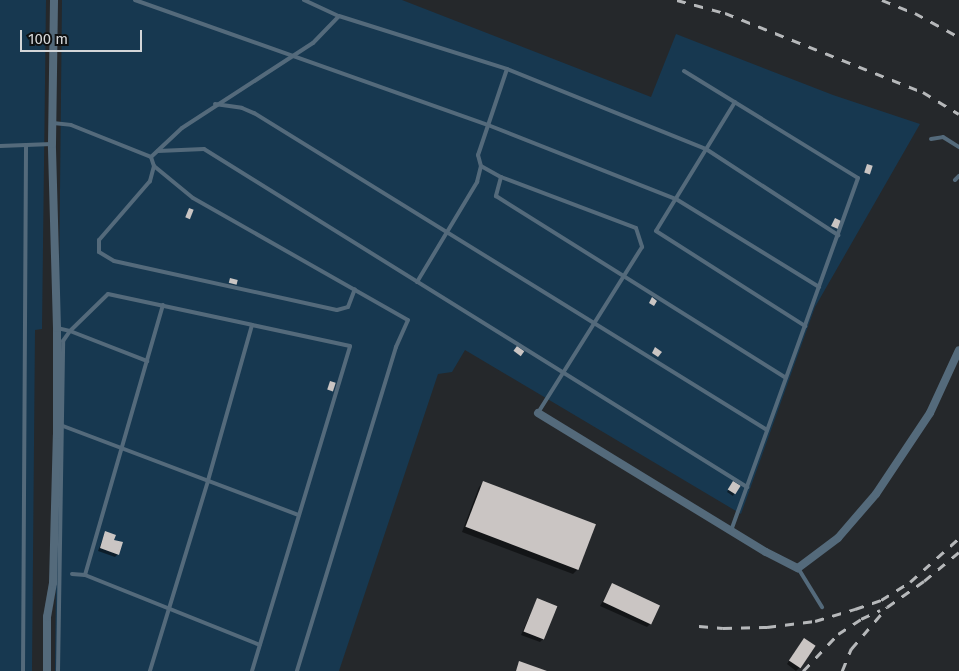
<!DOCTYPE html>
<html>
<head>
<meta charset="utf-8">
<style>
	body { margin:0 }
	#map { position:relative; width:959px; height:671px; overflow:hidden; background:#25282b; font-family:"Fira Sans",sans-serif }
	div>[style] { position:absolute }
	[style*='--x'] { left:calc(var(--x)*1px); top:calc(var(--y)*1px); width:calc(var(--w)*1px); rotate:calc(var(--a)*1deg) }
	.green>* { inset:0; background:#173850 }
	.shadow>* { inset:0; background:#0007 }
	.building>* { inset:0; background:#cac5c3; transform-origin:0 0 }
	.service>* { height:4px; margin:-2px; padding:0 2px; transform-origin:2px; border-radius:2px; background:#546a7b }
	.minor>* { height:8px; margin:-4px; padding:0 4px; transform-origin:4px; border-radius:4px; background:#546a7b }
	.rail>* { height:2.5px; margin-top:-1.25px; transform-origin:0; background:repeating-linear-gradient(90deg,#b6b8ba 0 9px,transparent 0 18px) }
	span { translate:-50% -50%; white-space:nowrap; text-align:center; line-height:1.15; -webkit-text-stroke:5px #0f1112; paint-order:stroke }
	.scale { position:absolute; left:20px; top:30px; width:122px; height:22px; box-sizing:border-box; border:2px solid #d4d6d8; border-top:0; padding-left:6px; font-size:15px; line-height:18px; white-space:nowrap; color:#d4d6d8; -webkit-text-stroke:4px #0f1112; paint-order:stroke }
</style>
</head>
<body>
<div id="map">
	<div class="green">
		<i style="clip-path:polygon(0 0,46px 0,42px 329px,35px 330px,32px 671px,0 671px)"></i>
		<i style="clip-path:polygon(62px 0,402px 0,651px 97px,676px 34px,833px 95px,920px 124px,815px 307px,741px 514px,465px 350px,452px 372px,438px 374px,339px 671px,55px 671px)"></i>
	</div>
	<div class="shadow">
		<i style="clip-path:polygon(483px 483px,577px 570px,573px 574px,462px 532px,479px 487px)"></i>
		<i style="clip-path:polygon(732px 484px,734px 494px,733px 496px,727px 492px)"></i>
		<i style="clip-path:polygon(105px 533px,118px 554px,115px 557px,98px 551px)"></i>
		<i style="clip-path:polygon(612px 585px,651px 623px,647px 627px,600px 606px)"></i>
		<i style="clip-path:polygon(537px 599px,543px 639px,540px 642px,521px 635px)"></i>
		<i style="clip-path:polygon(801px 643px,799px 668px,796px 671px,787px 664px)"></i>
	</div>
	<div class="building">
		<i style="left:867px;top:164px;width:6px;height:9px;rotate:18deg"></i>
		<i style="left:189px;top:208px;width:5px;height:10px;rotate:22deg"></i>
		<i style="clip-path:polygon(835px 218px,841px 221px,838px 229px,831px 226px)"></i>
		<i style="left:230px;top:278px;width:8px;height:5px;rotate:14deg"></i>
		<i style="clip-path:polygon(652px 297px,657px 301px,654px 306px,649px 303px)"></i>
		<i style="left:517px;top:346px;width:9px;height:6px;rotate:36deg"></i>
		<i style="clip-path:polygon(655px 347px,662px 352px,658px 357px,652px 353px)"></i>
		<i style="left:330px;top:381px;width:6px;height:9px;rotate:18deg"></i>
		<i style="left:483px;top:481px;width:121px;height:49px;rotate:21deg"></i>
		<i style="left:733px;top:481px;width:9px;height:10px;rotate:32deg"></i>
		<i style="clip-path:polygon(105px 531px,116px 535px,114px 540px,123px 542px,119px 555px,100px 548px)"></i>
		<i style="left:612px;top:583px;width:53px;height:21px;rotate:25deg"></i>
		<i style="left:537px;top:598px;width:22px;height:36px;rotate:22deg"></i>
		<i style="left:804px;top:638px;width:14px;height:27px;rotate:34deg"></i>
		<i style="clip-path:polygon(519px 661px,547px 671px,516px 671px)"></i>
	</div>
	<div class="service">
		<i style="--x:135;--y:0;--w:374;--a:19.5"></i>
		<i style="--x:488;--y:125;--w:202;--a:21.5"></i>
		<i style="--x:676;--y:199;--w:168;--a:31.6"></i>
		<i style="--x:304;--y:0;--w:38;--a:25"></i>
		<i style="--x:339;--y:16;--w:176;--a:17.5"></i>
		<i style="--x:507;--y:69;--w:214;--a:21.9"></i>
		<i style="--x:706;--y:149;--w:158;--a:33.1"></i>
		<i style="--x:507;--y:69;--w:91;--a:108.6"></i>
		<i style="--x:478;--y:155;--w:11;--a:75"></i>
		<i style="--x:481;--y:166;--w:23;--a:29"></i>
		<i style="--x:501;--y:177;--w:144;--a:20.7"></i>
		<i style="--x:636;--y:228;--w:20;--a:72"></i>
		<i style="--x:642;--y:247;--w:196;--a:122.1"></i>
		<i style="--x:684;--y:71;--w:204;--a:31.6"></i>
		<i style="--x:858;--y:178;--w:374;--a:109.8"></i>
		<i style="--x:735;--y:102;--w:151;--a:121.5"></i>
		<i style="--x:656;--y:231;--w:177;--a:32.5"></i>
		<i style="--x:215;--y:104;--w:27;--a:8"></i>
		<i style="--x:242;--y:108;--w:13;--a:23"></i>
		<i style="--x:254;--y:113;--w:603;--a:31.71"></i>
		<i style="--x:53;--y:123;--w:18;--a:6"></i>
		<i style="--x:71;--y:125;--w:86;--a:21.8"></i>
		<i style="--x:151;--y:157;--w:42;--a:-43.1"></i>
		<i style="--x:182;--y:128;--w:156;--a:-33"></i>
		<i style="--x:313;--y:43;--w:37;--a:-46"></i>
		<i style="--x:931;--y:139;--w:12;--a:-9"></i>
		<i style="--x:943;--y:137;--w:19;--a:32"></i>
		<i style="--x:0;--y:146;--w:52;--a:-2.2"></i>
		<i style="--x:158;--y:151;--w:46;--a:-2.5"></i>
		<i style="--x:204;--y:149;--w:640;--a:31.9"></i>
		<i style="--x:151;--y:157;--w:9;--a:72"></i>
		<i style="--x:154;--y:166;--w:50;--a:39.4"></i>
		<i style="--x:193;--y:198;--w:247;--a:29.6"></i>
		<i style="--x:408;--y:320;--w:30;--a:114"></i>
		<i style="--x:396;--y:347;--w:339;--a:107"></i>
		<i style="--x:154;--y:166;--w:16;--a:105"></i>
		<i style="--x:150;--y:181;--w:78;--a:130.8"></i>
		<i style="--x:99;--y:240;--w:12;--a:90"></i>
		<i style="--x:99;--y:252;--w:17;--a:31"></i>
		<i style="--x:114;--y:261;--w:228;--a:12.4"></i>
		<i style="--x:337;--y:310;--w:11;--a:-15"></i>
		<i style="--x:348;--y:307;--w:19;--a:-69"></i>
		<i style="--x:501;--y:177;--w:20;--a:105"></i>
		<i style="--x:496;--y:196;--w:342;--a:32.1"></i>
		<i style="--x:955;--y:180;--w:6;--a:-45"></i>
		<i style="--x:417;--y:282;--w:117;--a:-59"></i>
		<i style="--x:477;--y:182;--w:16;--a:-76"></i>
		<i style="--x:57;--y:328;--w:13;--a:13"></i>
		<i style="--x:70;--y:331;--w:53;--a:-44.2"></i>
		<i style="--x:108;--y:294;--w:147;--a:12.1"></i>
		<i style="--x:252;--y:325;--w:162;--a:105.8"></i>
		<i style="--x:208;--y:481;--w:199;--a:107"></i>
		<i style="--x:63;--y:426;--w:252;--a:20.7"></i>
		<i style="--x:798;--y:568;--w:46;--a:58.4"></i>
		<i style="--x:72;--y:574;--w:13;--a:4"></i>
		<i style="--x:85;--y:575;--w:188;--a:21.8"></i>
		<i style="--x:85;--y:575;--w:281;--a:-73.9"></i>
		<i style="--x:23;--y:671;--w:526;--a:-89.67"></i>
		<i style="--x:58;--y:671;--w:330;--a:-89.1"></i>
		<i style="--x:63;--y:341;--w:12;--a:-55"></i>
		<i style="--x:70;--y:331;--w:83;--a:21.3"></i>
		<i style="--x:252;--y:671;--w:339;--a:-73.2"></i>
		<i style="--x:350;--y:346;--w:100;--a:-167.9"></i>
	</div>
	<div class="minor">
		<i style="--x:538;--y:413;--w:267;--a:31.4"></i>
		<i style="--x:766;--y:552;--w:36;--a:27"></i>
		<i style="--x:798;--y:568;--w:50;--a:-36.9"></i>
		<i style="--x:838;--y:538;--w:58;--a:-49.2"></i>
		<i style="--x:876;--y:494;--w:97;--a:-56.3"></i>
		<i style="--x:930;--y:413;--w:69;--a:-65.3"></i>
		<i style="--x:47;--y:671;--w:54;--a:-90"></i>
		<i style="--x:47;--y:617;--w:35;--a:-80"></i>
		<i style="--x:53;--y:583;--w:148;--a:-88.5"></i>
		<i style="--x:57;--y:435;--w:107;--a:-90"></i>
		<i style="--x:57;--y:328;--w:184;--a:-91.6"></i>
		<i style="--x:52;--y:144;--w:144;--a:-89.2"></i>
	</div>
	<div class="rail">
		<i style="--x:677;--y:0;--w:50;--a:15.2"></i>
		<i style="--x:725;--y:13;--w:213;--a:21.8"></i>
		<i style="--x:923;--y:92;--w:42;--a:31.4"></i>
		<i style="--x:882;--y:0;--w:35;--a:22"></i>
		<i style="--x:915;--y:13;--w:50;--a:28.6"></i>
		<i style="--x:699;--y:626;--w:24;--a:5"></i>
		<i style="--x:723;--y:628;--w:44;--a:-1.3"></i>
		<i style="--x:767;--y:627;--w:48;--a:-7.1"></i>
		<i style="--x:815;--y:621;--w:42;--a:-16.7"></i>
		<i style="--x:855;--y:609;--w:28;--a:-19"></i>
		<i style="--x:881;--y:600;--w:34;--a:-32"></i>
		<i style="--x:910;--y:582;--w:66;--a:-41.9"></i>
		<i style="--x:803;--y:671;--w:51;--a:-46.6"></i>
		<i style="--x:838;--y:634;--w:27;--a:-33"></i>
		<i style="--x:861;--y:619;--w:21;--a:-25"></i>
		<i style="--x:842;--y:671;--w:24;--a:-68"></i>
		<i style="--x:851;--y:649;--w:55;--a:-49.4"></i>
		<i style="--x:887;--y:607;--w:45;--a:-35.1"></i>
		<i style="--x:924;--y:581;--w:45;--a:-39.6"></i>
	</div>
	<div class="scale">100 m</div>
</div>
</body>
</html>
